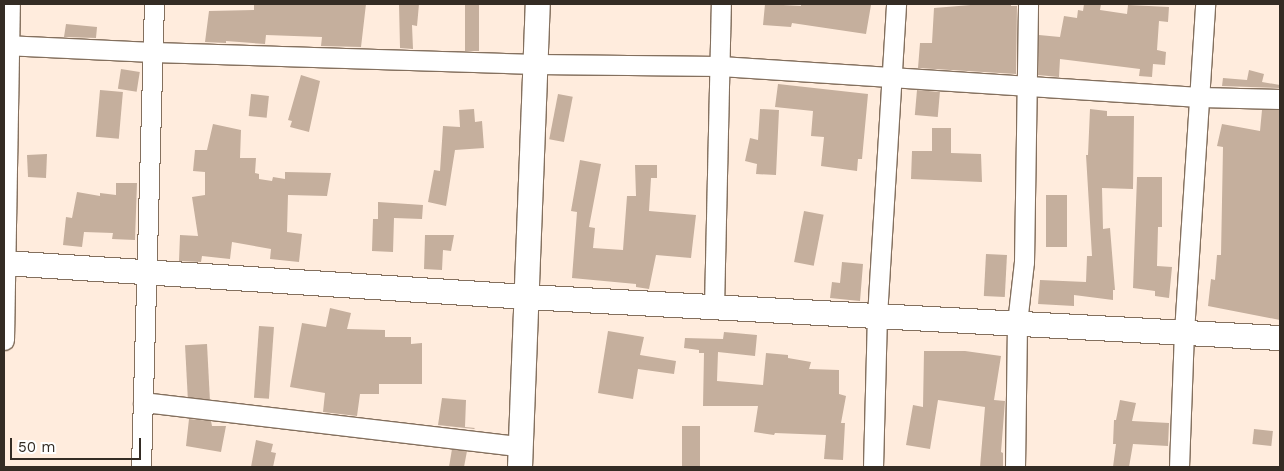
<!DOCTYPE html>
<html>
<head>
<meta charset="utf-8">
<style>
	body { margin:0 }
	#map { position:relative; width:1284px; height:471px; overflow:hidden; background:#ffecdd; font-family:"Work Sans",sans-serif }
	div>[style] { position:absolute }
	[style*='--x'] { left:calc(var(--x)*1px); top:calc(var(--y)*1px); width:calc(var(--w)*1px); rotate:calc(var(--a)*1deg) }
	.building>* { inset:0; background:#c5af9d; transform-origin:0 0 }
	.roads { filter:drop-shadow(1px 0 #84705e) drop-shadow(-1px 0 #84705e) drop-shadow(0 1px #84705e) drop-shadow(0 -1px #84705e) }
	.minor>* { height:19px; margin:-9.5px; padding:0 9.5px; transform-origin:9.5px; border-radius:9.5px; background:#fff }
	.tertiary>* { height:24px; margin:-12px; padding:0 12px; transform-origin:12px; border-radius:12px; background:#fff }
	span { translate:-50% -50%; white-space:nowrap; text-align:center; line-height:1.15; -webkit-text-stroke:5px #fff; paint-order:stroke }
	.frame { position:absolute; inset:0; border:5px solid #342c24; pointer-events:none }
	.scale { position:absolute; left:10px; top:438px; width:131px; height:22px; box-sizing:border-box; border:2px solid #342c24; border-top:0; padding-left:6px; font-size:15px; line-height:18px; white-space:nowrap; color:#342c24; -webkit-text-stroke:4px #fff; paint-order:stroke }
</style>
</head>
<body>
<div id="map">
	<div class="building">
		<i style="clip-path:polygon(254px 4px,366px 4px,361px 47px,321px 46px,322px 37px,266px 35px,265px 44px,226px 41px,226px 43px,205px 42px,209px 11px,254px 10px)"></i>
		<i style="clip-path:polygon(399px 4px,419px 4px,417px 26px,412px 25px,413px 49px,400px 48px)"></i>
		<i style="left:465px;top:4px;width:14px;height:47px"></i>
		<i style="clip-path:polygon(765px 4px,801px 6px,801px 4px,871px 5px,866px 34px,792px 23px,791px 27px,763px 25px)"></i>
		<i style="clip-path:polygon(983px 4px,1011px 4px,1011px 6px,1017px 6px,1016px 74px,918px 68px,920px 43px,932px 43px,934px 8px)"></i>
		<i style="clip-path:polygon(1084px 4px,1101px 4px,1100px 10px,1127px 14px,1128px 5px,1169px 7px,1168px 22px,1159px 21px,1157px 50px,1166px 52px,1165px 65px,1153px 64px,1152px 77px,1139px 76px,1140px 69px,1060px 59px,1059px 77px,1038px 75px,1039px 35px,1060px 37px,1064px 16px,1077px 18px,1078px 10px,1083px 11px)"></i>
		<i style="clip-path:polygon(66px 24px,97px 27px,96px 38px,64px 37px)"></i>
		<i style="left:121px;top:69px;width:19px;height:20px;rotate:9deg"></i>
		<i style="clip-path:polygon(1249px 70px,1264px 74px,1262px 82px,1280px 85px,1280px 88px,1222px 86px,1223px 78px,1247px 80px)"></i>
		<i style="clip-path:polygon(301px 75px,320px 81px,309px 132px,290px 127px,292px 121px,288px 120px)"></i>
		<i style="clip-path:polygon(778px 84px,868px 94px,862px 159px,858px 159px,857px 171px,821px 166px,824px 137px,811px 136px,813px 111px,775px 107px)"></i>
		<i style="left:100px;top:90px;width:23px;height:47px;rotate:5deg"></i>
		<i style="left:917px;top:90px;width:23px;height:25px;rotate:5deg"></i>
		<i style="left:251px;top:94px;width:18px;height:22px;rotate:6deg"></i>
		<i style="left:558px;top:94px;width:15px;height:46px;rotate:11deg"></i>
		<i style="clip-path:polygon(474px 109px,475px 122px,482px 121px,484px 148px,455px 150px,446px 206px,428px 202px,434px 170px,440px 171px,443px 126px,460px 127px,459px 110px)"></i>
		<i style="clip-path:polygon(760px 109px,779px 110px,776px 175px,756px 174px,757px 164px,745px 161px,750px 138px,758px 140px)"></i>
		<i style="clip-path:polygon(1090px 109px,1107px 111px,1107px 116px,1134px 116px,1133px 189px,1102px 188px,1103px 229px,1110px 228px,1115px 290px,1113px 290px,1113px 300px,1074px 295px,1074px 306px,1038px 304px,1040px 280px,1086px 282px,1087px 256px,1092px 256px,1086px 155px,1088px 155px)"></i>
		<i style="clip-path:polygon(1262px 110px,1280px 110px,1280px 320px,1208px 306px,1211px 279px,1215px 280px,1217px 255px,1221px 255px,1223px 147px,1217px 146px,1222px 124px,1260px 131px)"></i>
		<i style="clip-path:polygon(213px 124px,241px 130px,240px 158px,256px 158px,255px 173px,259px 174px,259px 179px,272px 181px,273px 177px,285px 179px,285px 172px,331px 173px,327px 196px,288px 195px,287px 232px,302px 234px,299px 262px,270px 259px,271px 249px,232px 242px,230px 259px,202px 256px,201px 262px,179px 261px,180px 235px,198px 236px,192px 197px,205px 195px,205px 172px,193px 171px,195px 150px,207px 150px)"></i>
		<i style="clip-path:polygon(932px 128px,951px 128px,951px 153px,981px 154px,982px 182px,911px 179px,912px 151px,932px 151px)"></i>
		<i style="clip-path:polygon(47px 154px,46px 178px,28px 177px,27px 155px)"></i>
		<i style="clip-path:polygon(580px 160px,601px 164px,589px 227px,595px 228px,593px 248px,623px 250px,627px 196px,636px 196px,635px 165px,657px 165px,657px 178px,651px 178px,649px 211px,696px 215px,691px 258px,656px 255px,649px 289px,636px 287px,636px 284px,572px 278px,577px 212px,571px 211px)"></i>
		<i style="clip-path:polygon(1137px 177px,1162px 177px,1162px 227px,1158px 227px,1157px 266px,1172px 267px,1169px 298px,1155px 296px,1155px 291px,1133px 288px)"></i>
		<i style="clip-path:polygon(116px 183px,137px 183px,135px 240px,112px 239px,113px 233px,84px 232px,82px 247px,63px 245px,66px 217px,72px 218px,77px 192px,100px 196px,100px 193px,116px 195px)"></i>
		<i style="left:1046px;top:195px;width:21px;height:52px"></i>
		<i style="clip-path:polygon(378px 202px,423px 205px,422px 219px,394px 218px,393px 252px,372px 251px,373px 219px,378px 219px)"></i>
		<i style="left:804px;top:211px;width:20px;height:52px;rotate:11deg"></i>
		<i style="clip-path:polygon(425px 235px,454px 235px,451px 251px,443px 250px,442px 270px,424px 269px)"></i>
		<i style="left:986px;top:254px;width:21px;height:42px;rotate:3deg"></i>
		<i style="clip-path:polygon(842px 262px,863px 264px,860px 301px,830px 298px,832px 282px,840px 283px)"></i>
		<i style="clip-path:polygon(330px 308px,351px 313px,347px 329px,385px 330px,385px 337px,411px 337px,411px 344px,422px 343px,422px 384px,379px 384px,379px 394px,360px 394px,357px 416px,323px 412px,325px 393px,290px 387px,302px 323px,326px 327px)"></i>
		<i style="left:259px;top:326px;width:15px;height:72px;rotate:4deg"></i>
		<i style="clip-path:polygon(608px 331px,644px 337px,640px 355px,676px 361px,674px 374px,638px 369px,633px 399px,598px 393px)"></i>
		<i style="clip-path:polygon(724px 332px,757px 335px,755px 356px,718px 352px,717px 381px,763px 385px,766px 353px,788px 355px,788px 358px,811px 362px,809px 369px,839px 370px,839px 394px,846px 396px,841px 423px,845px 423px,843px 460px,824px 459px,826px 435px,775px 433px,774px 435px,754px 432px,758px 406px,703px 406px,704px 353px,699px 353px,699px 350px,684px 348px,685px 338px,723px 339px)"></i>
		<i style="left:207px;top:344px;width:55px;height:22px;rotate:87deg"></i>
		<i style="clip-path:polygon(924px 351px,965px 351px,1001px 356px,994px 400px,1005px 401px,1001px 452px,1003px 453px,1003px 467px,980px 467px,985px 407px,938px 400px,930px 449px,906px 445px,913px 405px,923px 407px)"></i>
		<i style="clip-path:polygon(442px 398px,466px 400px,465px 427px,475px 428px,474px 429px,438px 425px)"></i>
		<i style="clip-path:polygon(1120px 400px,1136px 403px,1132px 421px,1169px 423px,1168px 446px,1133px 444px,1129px 467px,1113px 467px,1116px 444px,1113px 444px,1114px 420px,1116px 420px)"></i>
		<i style="clip-path:polygon(189px 419px,211px 421px,212px 426px,226px 426px,221px 452px,186px 446px)"></i>
		<i style="left:682px;top:426px;width:18px;height:41px"></i>
		<i style="left:1254px;top:429px;width:19px;height:15px;rotate:6deg"></i>
		<i style="clip-path:polygon(256px 440px,273px 444px,271px 452px,276px 453px,273px 467px,251px 467px)"></i>
		<i style="clip-path:polygon(452px 449px,467px 451px,464px 467px,449px 467px)"></i>
	</div>
	<div class="roads">
		<div class="minor">
			<i style="--x:4;--y:45;--w:149;--a:2.7"></i>
			<i style="--x:153;--y:52;--w:383;--a:1.8"></i>
			<i style="--x:536;--y:64;--w:184;--a:0.6"></i>
			<i style="--x:720;--y:66;--w:480;--a:3.7"></i>
			<i style="--x:1199;--y:97;--w:81;--a:1.4"></i>
			<i style="--x:714;--y:307;--w:303;--a:-88.7"></i>
			<i style="--x:4;--y:340;--w:336;--a:-89"></i>
			<i style="--x:143;--y:402;--w:380;--a:6.7"></i>
			<i style="--x:141;--y:467;--w:463;--a:-88.4"></i>
			<i style="--x:873;--y:467;--w:151;--a:-88.5"></i>
			<i style="--x:877;--y:316;--w:313;--a:-86.5"></i>
			<i style="--x:1015;--y:467;--w:144;--a:-89.2"></i>
			<i style="--x:1017;--y:323;--w:61;--a:-83.5"></i>
			<i style="--x:1024;--y:262;--w:258;--a:-89.1"></i>
			<i style="--x:1179;--y:467;--w:135;--a:-87.9"></i>
			<i style="--x:1184;--y:332;--w:329;--a:-86.3"></i>
		</div>
		<div class="tertiary">
			<i style="--x:4;--y:263;--w:524;--a:3.72"></i>
			<i style="--x:527;--y:297;--w:754;--a:3.12"></i>
			<i style="--x:520;--y:467;--w:463;--a:-87.8"></i>
		</div>
	</div>
	<div class="frame"></div>
	<div class="scale">50 m</div>
</div>
</body>
</html>
